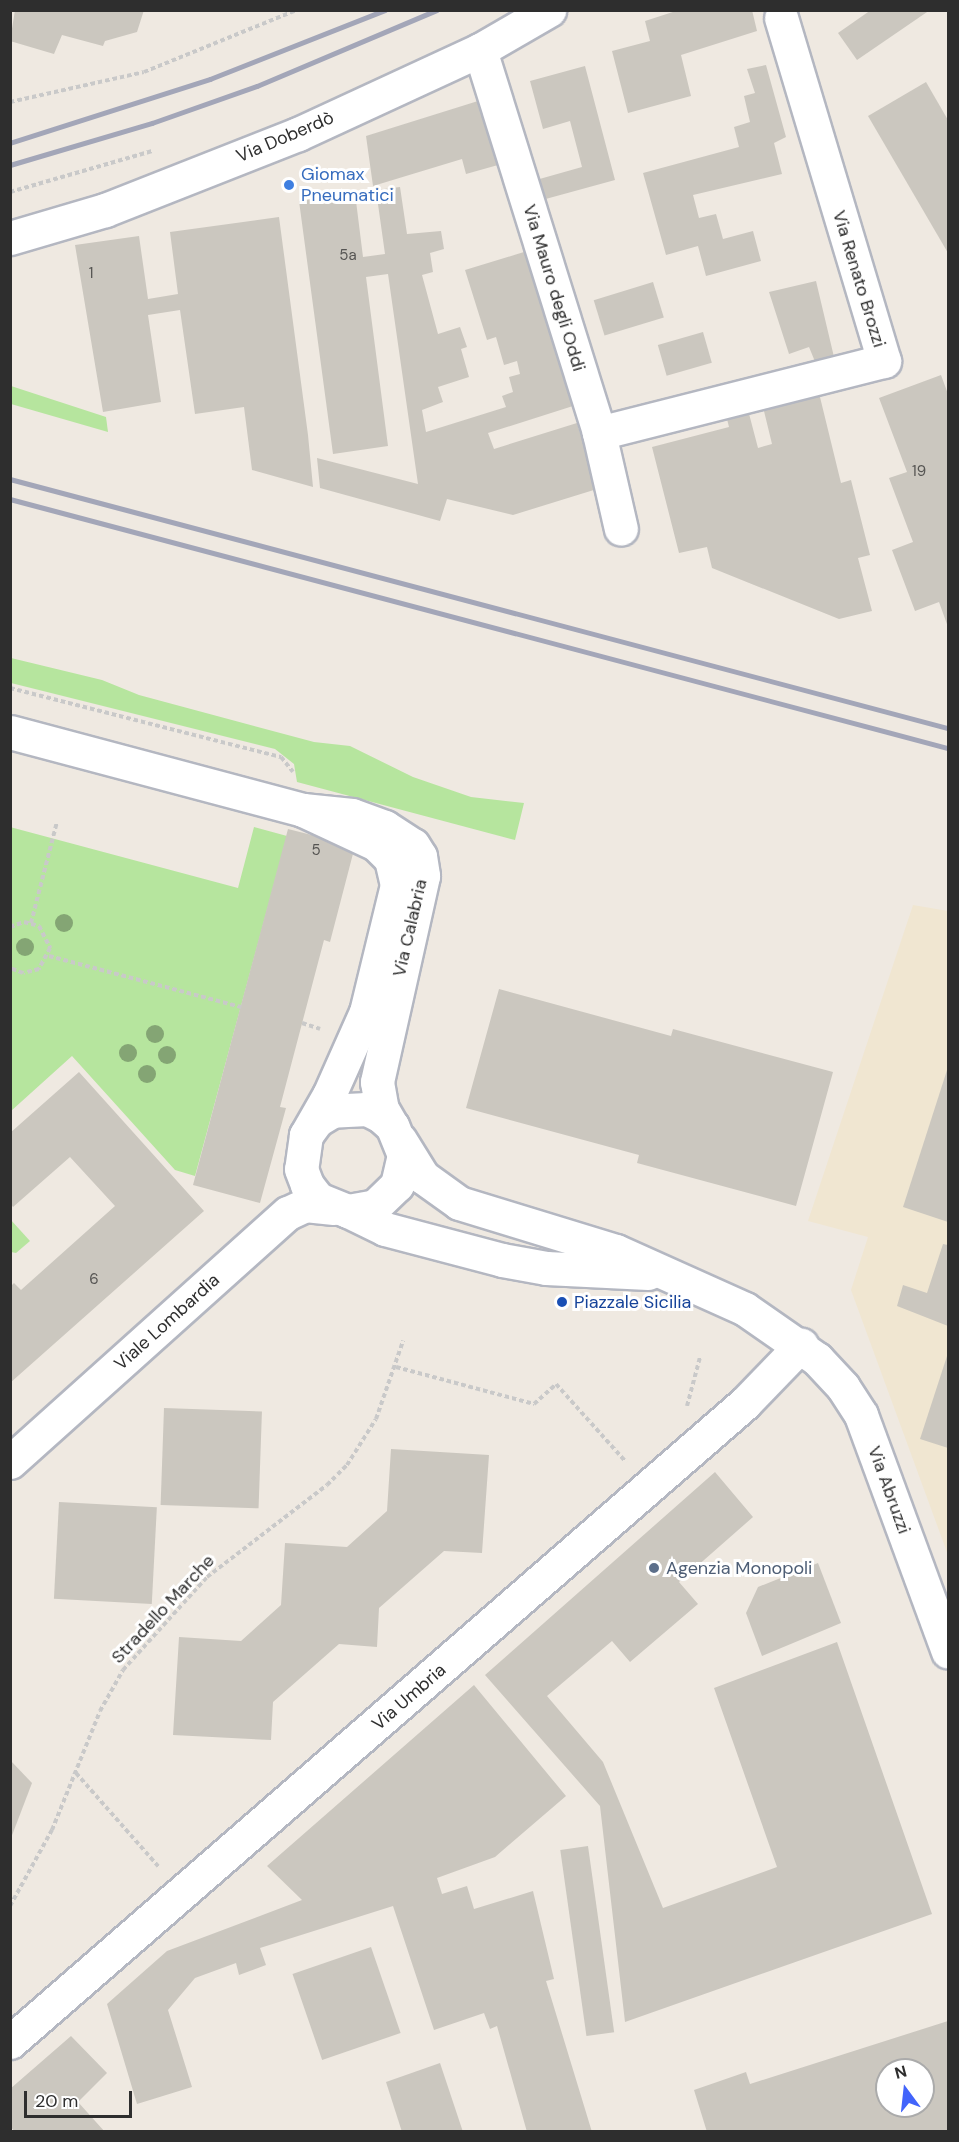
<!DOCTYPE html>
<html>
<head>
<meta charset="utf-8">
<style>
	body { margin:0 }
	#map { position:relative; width:959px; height:2142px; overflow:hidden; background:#efe9e1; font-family:"DM Sans",sans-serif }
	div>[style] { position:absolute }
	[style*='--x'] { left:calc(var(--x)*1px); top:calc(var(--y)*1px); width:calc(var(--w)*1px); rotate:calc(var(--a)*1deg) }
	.education>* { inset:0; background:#f0e6d1 }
	.green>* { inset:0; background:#b6e59e }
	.building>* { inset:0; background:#cbc7bf; transform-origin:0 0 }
	.path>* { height:4px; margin-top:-2px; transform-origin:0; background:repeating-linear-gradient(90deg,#c9c9c9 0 4.5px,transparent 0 7.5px) }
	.roads { filter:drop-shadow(2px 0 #b4b7c1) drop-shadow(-2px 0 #b4b7c1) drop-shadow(0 2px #b4b7c1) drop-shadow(0 -2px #b4b7c1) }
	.minor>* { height:33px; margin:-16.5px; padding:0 16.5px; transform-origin:16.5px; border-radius:16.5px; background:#fff }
	.rail>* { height:4.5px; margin:-2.25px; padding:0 2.25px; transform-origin:2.25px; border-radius:2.25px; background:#a3a6b8 }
	.trees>* { width:18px; height:18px; margin:-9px; border-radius:50%; background:#84a574 }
	.dots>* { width:16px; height:16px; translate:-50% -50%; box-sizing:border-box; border:3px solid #fff; border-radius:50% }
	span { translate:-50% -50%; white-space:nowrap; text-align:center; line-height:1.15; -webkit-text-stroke:6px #fff; paint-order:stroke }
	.number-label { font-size:15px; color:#555452 }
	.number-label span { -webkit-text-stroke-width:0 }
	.street-label { font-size:18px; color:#2e2e2e }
	.shop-label { font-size:18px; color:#366cbe }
	.left { translate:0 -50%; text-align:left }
	.transit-label { font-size:18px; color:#164399 }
	.service-label { font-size:18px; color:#4e5e75 }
	.frame { position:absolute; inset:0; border:12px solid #2e2e2e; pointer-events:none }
	.north { position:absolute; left:875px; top:2058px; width:60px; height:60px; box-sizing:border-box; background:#fff; border:2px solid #ababab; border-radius:50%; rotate:345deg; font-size:16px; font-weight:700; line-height:24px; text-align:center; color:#2e2e2e }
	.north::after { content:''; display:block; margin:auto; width:21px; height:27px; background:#4264fb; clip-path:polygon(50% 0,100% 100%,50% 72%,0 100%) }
	.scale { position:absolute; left:24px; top:2091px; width:108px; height:27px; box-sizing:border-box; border:3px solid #2e2e2e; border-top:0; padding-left:8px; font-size:18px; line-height:21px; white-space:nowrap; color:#2e2e2e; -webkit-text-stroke:4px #fff; paint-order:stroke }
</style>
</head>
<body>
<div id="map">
	<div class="education">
		<i style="clip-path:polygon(913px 905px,948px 911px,948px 1555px,851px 1290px,868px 1237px,808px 1221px)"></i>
	</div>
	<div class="green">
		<i style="clip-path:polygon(11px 386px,106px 417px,108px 432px,11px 404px)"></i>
		<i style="clip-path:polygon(11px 658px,102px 680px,139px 695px,314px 742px,350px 746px,413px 777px,471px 797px,524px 803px,515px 840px,297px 782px,294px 764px,275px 749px,11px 683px)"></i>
		<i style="clip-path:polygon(10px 827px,238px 888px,254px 827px,287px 836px,195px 1176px,175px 1170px,72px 1056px,11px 1111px)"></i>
		<i style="clip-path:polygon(10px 1219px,30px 1241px,16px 1253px,11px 1252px)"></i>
	</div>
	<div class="building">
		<i style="clip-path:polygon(15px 10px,144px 10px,137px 32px,105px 41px,103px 46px,62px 35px,54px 54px,10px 41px)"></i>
		<i style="clip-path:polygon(679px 10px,752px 10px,757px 31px,681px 55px,691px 96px,628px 113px,612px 51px,650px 41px,645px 21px)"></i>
		<i style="clip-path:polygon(871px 10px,930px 10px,857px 60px,838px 33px)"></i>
		<i style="clip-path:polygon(766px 65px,786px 137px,774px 143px,782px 174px,693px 195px,699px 218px,716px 214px,723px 239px,753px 231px,761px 261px,706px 276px,698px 246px,666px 255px,643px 173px,739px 147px,734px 127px,750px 122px,744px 96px,755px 93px,747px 69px)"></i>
		<i style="clip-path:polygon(585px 66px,615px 180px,542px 200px,536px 180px,582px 167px,570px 121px,543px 129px,530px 81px)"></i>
		<i style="clip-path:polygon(926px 82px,948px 120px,948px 253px,868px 116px)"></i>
		<i style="clip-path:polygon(478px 101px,498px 165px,466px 174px,462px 159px,373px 186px,366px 136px)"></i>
		<i style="clip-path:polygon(400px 187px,407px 234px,441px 231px,444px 249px,430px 253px,433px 272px,422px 275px,438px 334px,460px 327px,467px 347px,461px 349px,469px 377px,438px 387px,443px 402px,422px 410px,426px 432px,506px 407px,502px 396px,513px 392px,509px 377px,520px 374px,517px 361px,504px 365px,496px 337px,487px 340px,465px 270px,524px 252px,573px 406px,488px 433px,494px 449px,577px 423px,597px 489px,513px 515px,447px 499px,440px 521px,320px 488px,317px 458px,418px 484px,388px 274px,366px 277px,388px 446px,333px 454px,299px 201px,355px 193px,363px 257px,385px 254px,376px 190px)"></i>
		<i style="clip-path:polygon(279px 217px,308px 435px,313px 487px,252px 470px,244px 407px,195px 414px,180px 310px,148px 315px,161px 402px,103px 412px,75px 245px,139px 236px,148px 299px,178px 294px,170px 232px)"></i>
		<i style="clip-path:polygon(816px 281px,834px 357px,816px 364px,809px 347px,789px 354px,769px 292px)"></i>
		<i style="left:653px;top:282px;width:37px;height:62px;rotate:73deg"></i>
		<i style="left:703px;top:332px;width:32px;height:47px;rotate:74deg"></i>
		<i style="clip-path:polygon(941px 375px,948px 394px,948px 627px,939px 602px,915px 611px,892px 550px,913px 542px,889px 478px,907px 472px,879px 398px)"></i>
		<i style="clip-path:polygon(819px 393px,841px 483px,851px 480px,870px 555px,858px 558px,872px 611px,839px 619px,712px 568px,707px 547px,679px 553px,652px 447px,729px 427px,725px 411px,747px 406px,758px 448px,772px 444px,763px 407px)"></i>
		<i style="clip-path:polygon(288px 829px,355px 846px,330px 942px,324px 940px,280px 1107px,286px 1108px,260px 1203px,193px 1185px)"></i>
		<i style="clip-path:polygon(499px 989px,671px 1036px,673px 1029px,833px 1072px,796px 1206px,637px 1163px,639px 1155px,466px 1108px)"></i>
		<i style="clip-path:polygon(948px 1067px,948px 1222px,903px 1207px)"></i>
		<i style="clip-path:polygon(79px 1072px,204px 1211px,10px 1383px,10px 1287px,14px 1283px,21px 1290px,115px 1206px,70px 1157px,13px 1207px,10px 1203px,10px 1133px)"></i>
		<i style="clip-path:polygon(943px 1244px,948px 1245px,948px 1326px,897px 1306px,903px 1285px,927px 1293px)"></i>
		<i style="clip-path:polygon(948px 1353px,948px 1448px,920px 1439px)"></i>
		<i style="left:164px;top:1408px;width:98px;height:97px;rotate:2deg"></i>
		<i style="clip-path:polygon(391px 1449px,489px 1455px,482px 1553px,444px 1551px,379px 1608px,377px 1647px,339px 1644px,273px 1702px,271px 1740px,173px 1735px,179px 1637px,241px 1641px,281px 1605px,285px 1543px,347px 1547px,387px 1511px)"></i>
		<i style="clip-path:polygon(715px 1472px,753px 1517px,679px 1582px,698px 1604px,630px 1662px,612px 1641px,547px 1696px,603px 1762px,663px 1908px,777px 1867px,714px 1688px,837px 1642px,932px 1914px,625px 2022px,600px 1806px,485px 1675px)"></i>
		<i style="left:59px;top:1502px;width:98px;height:97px;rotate:3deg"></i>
		<i style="clip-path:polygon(818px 1563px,841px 1623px,762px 1656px,746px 1613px,758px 1587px)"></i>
		<i style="clip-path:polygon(474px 1685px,566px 1796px,495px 1857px,437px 1878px,442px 1894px,467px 1886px,474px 1909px,533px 1891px,554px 1979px,546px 1981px,592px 2132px,527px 2132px,497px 2026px,490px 2029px,484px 2013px,434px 2030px,393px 1906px,260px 1948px,266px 1965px,239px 1975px,236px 1963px,195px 1978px,168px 2010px,192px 2087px,137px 2104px,107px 2004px,167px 1951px,302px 1900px,267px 1866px)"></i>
		<i style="clip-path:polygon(10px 1760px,32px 1783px,11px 1838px,10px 1838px)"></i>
		<i style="left:588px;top:1846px;width:188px;height:28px;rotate:82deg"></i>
		<i style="left:371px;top:1947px;width:91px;height:83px;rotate:71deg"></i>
		<i style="clip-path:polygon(evenodd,948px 2021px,948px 2132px,707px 2132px,694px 2090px,746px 2072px,750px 2084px,948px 2021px,887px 2070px,923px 2070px,923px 2106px,887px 2106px,887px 2070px)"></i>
		<i style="clip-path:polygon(71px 2036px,107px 2073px,78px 2102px,105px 2132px,15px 2132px,10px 2126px,10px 2089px)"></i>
		<i style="clip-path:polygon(440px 2063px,463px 2132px,402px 2132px,386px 2082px)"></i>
	</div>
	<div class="path">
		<i style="--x:10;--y:102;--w:137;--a:-12.6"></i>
		<i style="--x:144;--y:72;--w:165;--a:-22.1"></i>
		<i style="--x:10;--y:192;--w:148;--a:-16.1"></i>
		<i style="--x:10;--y:688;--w:280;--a:14.3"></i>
		<i style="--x:281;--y:757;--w:19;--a:51"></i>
		<i style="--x:31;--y:923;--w:104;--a:-75.6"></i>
		<i style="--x:10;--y:927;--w:15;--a:-20"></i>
		<i style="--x:24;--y:922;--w:16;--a:15"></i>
		<i style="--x:39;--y:926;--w:25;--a:63"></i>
		<i style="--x:50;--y:948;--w:24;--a:118"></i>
		<i style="--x:39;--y:969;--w:16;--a:166"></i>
		<i style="--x:23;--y:973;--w:14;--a:-159"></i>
		<i style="--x:49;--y:956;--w:199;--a:14.9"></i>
		<i style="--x:302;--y:1023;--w:19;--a:18"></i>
		<i style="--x:396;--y:1367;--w:143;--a:15"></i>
		<i style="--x:534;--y:1404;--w:30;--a:-42"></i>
		<i style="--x:556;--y:1384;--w:105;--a:48.1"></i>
		<i style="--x:687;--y:1406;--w:51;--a:-75.1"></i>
		<i style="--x:76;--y:1773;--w:125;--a:48.6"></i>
		<i style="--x:10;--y:1906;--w:87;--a:-61.1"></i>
		<i style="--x:52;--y:1830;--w:128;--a:-68"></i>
		<i style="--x:100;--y:1711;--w:47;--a:-60.7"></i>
		<i style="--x:123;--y:1670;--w:125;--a:-47.9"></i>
		<i style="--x:207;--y:1577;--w:151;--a:-37.5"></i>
		<i style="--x:327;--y:1485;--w:28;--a:-45"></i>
		<i style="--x:347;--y:1465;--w:54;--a:-57.8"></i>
		<i style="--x:376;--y:1419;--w:83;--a:-70.9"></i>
	</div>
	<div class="roads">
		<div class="minor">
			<i style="--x:480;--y:50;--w:401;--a:72.7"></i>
			<i style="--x:599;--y:433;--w:98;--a:77.1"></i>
			<i style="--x:10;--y:238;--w:99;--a:-16.4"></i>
			<i style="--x:105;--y:210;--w:207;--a:-21.5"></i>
			<i style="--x:298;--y:134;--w:200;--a:-24.8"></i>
			<i style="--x:480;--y:50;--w:80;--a:-30.1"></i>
			<i style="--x:599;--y:433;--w:294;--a:-14.2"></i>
			<i style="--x:884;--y:361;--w:358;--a:-106.7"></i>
			<i style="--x:10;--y:732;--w:303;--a:14.9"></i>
			<i style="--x:303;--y:810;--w:49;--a:5.8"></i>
			<i style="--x:352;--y:815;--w:35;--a:20"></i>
			<i style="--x:385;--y:827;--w:33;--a:33"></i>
			<i style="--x:413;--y:845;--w:13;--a:58"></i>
			<i style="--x:420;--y:856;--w:20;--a:81"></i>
			<i style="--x:423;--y:876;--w:211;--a:102.6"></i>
			<i style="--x:377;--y:1082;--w:27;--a:80"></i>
			<i style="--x:382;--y:1109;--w:20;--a:60"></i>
			<i style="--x:303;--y:810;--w:81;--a:25"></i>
			<i style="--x:376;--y:844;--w:21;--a:45"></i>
			<i style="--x:391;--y:859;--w:27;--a:77"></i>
			<i style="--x:397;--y:885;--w:131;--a:103.7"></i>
			<i style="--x:366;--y:1012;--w:91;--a:114"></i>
			<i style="--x:329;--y:1095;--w:46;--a:119.9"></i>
			<i style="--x:306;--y:1135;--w:34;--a:98"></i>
			<i style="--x:301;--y:1169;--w:17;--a:69"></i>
			<i style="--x:307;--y:1185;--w:18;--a:52"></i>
			<i style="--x:318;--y:1199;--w:32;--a:22"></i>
			<i style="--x:348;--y:1211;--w:27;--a:-10"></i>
			<i style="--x:375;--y:1206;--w:30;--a:-44"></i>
			<i style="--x:397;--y:1185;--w:31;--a:-77"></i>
			<i style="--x:404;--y:1155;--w:31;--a:-112"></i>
			<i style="--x:392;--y:1126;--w:15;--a:-138"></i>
			<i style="--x:381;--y:1116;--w:16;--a:-153"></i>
			<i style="--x:367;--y:1109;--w:35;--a:177"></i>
			<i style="--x:332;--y:1111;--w:17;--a:149"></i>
			<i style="--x:317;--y:1120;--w:19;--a:126"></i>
			<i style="--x:400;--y:1140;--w:44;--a:58.1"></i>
			<i style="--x:423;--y:1177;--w:44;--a:35.8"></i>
			<i style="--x:459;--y:1203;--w:164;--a:17"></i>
			<i style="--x:616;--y:1251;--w:141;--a:24.2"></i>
			<i style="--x:745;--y:1309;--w:88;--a:34.8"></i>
			<i style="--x:817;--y:1359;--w:38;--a:47"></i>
			<i style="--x:843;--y:1387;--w:33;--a:57"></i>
			<i style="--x:861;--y:1415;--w:252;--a:69.8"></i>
			<i style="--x:348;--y:1211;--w:41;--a:25.9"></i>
			<i style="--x:385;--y:1229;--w:121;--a:14.8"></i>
			<i style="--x:502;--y:1260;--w:45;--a:10.3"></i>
			<i style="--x:546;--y:1268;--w:102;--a:2.8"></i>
			<i style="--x:10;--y:1462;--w:373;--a:-41.9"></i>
			<i style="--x:288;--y:1213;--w:19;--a:-25"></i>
			<i style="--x:305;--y:1205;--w:29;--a:6"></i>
			<i style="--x:10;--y:2042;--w:974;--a:-41"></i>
			<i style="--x:745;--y:1403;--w:81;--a:-46"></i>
		</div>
	</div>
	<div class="rail">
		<i style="--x:10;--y:143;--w:210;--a:-17.7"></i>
		<i style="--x:210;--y:79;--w:188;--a:-21.5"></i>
		<i style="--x:10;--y:165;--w:148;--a:-16.5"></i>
		<i style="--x:152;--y:123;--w:111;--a:-19.4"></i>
		<i style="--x:257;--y:86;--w:195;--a:-22.9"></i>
		<i style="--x:10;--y:479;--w:970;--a:14.87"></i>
		<i style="--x:10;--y:499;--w:970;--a:14.87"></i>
	</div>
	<div class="trees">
		<i style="left:64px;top:923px"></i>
		<i style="left:25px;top:947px"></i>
		<i style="left:155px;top:1034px"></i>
		<i style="left:128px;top:1053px"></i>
		<i style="left:167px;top:1055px"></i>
		<i style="left:147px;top:1074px"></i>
	</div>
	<div class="dots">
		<i style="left:289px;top:185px;background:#3f7fe0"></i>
		<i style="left:562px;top:1302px;background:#1a4fb4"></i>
		<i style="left:654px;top:1568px;background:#5c6f8a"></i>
	</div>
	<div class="number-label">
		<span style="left:348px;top:256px">5a</span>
		<span style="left:91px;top:274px">1</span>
		<span style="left:919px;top:472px">19</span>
		<span style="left:316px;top:851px">5</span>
		<span style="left:94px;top:1280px">6</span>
	</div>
	<div class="street-label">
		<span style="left:285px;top:137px;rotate:-23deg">Via Doberdò</span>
		<span style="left:859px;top:279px;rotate:73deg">Via Renato Brozzi</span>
		<span style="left:554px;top:288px;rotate:73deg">Via Mauro degli Oddi</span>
		<span style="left:410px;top:928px;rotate:-77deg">Via Calabria</span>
		<span style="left:167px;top:1322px;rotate:-42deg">Viale Lombardia</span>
		<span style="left:889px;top:1490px;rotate:70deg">Via Abruzzi</span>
		<span style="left:163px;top:1609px;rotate:-47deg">Stradello Marche</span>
		<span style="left:409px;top:1697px;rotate:-41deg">Via Umbria</span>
	</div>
	<div class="shop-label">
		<span class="left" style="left:301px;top:185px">Giomax<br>Pneumatici</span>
	</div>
	<div class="transit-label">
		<span class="left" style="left:574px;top:1302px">Piazzale Sicilia</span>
	</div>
	<div class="service-label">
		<span class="left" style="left:666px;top:1568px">Agenzia Monopoli</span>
	</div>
	<div class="frame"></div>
	<div class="north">N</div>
	<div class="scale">20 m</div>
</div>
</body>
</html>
